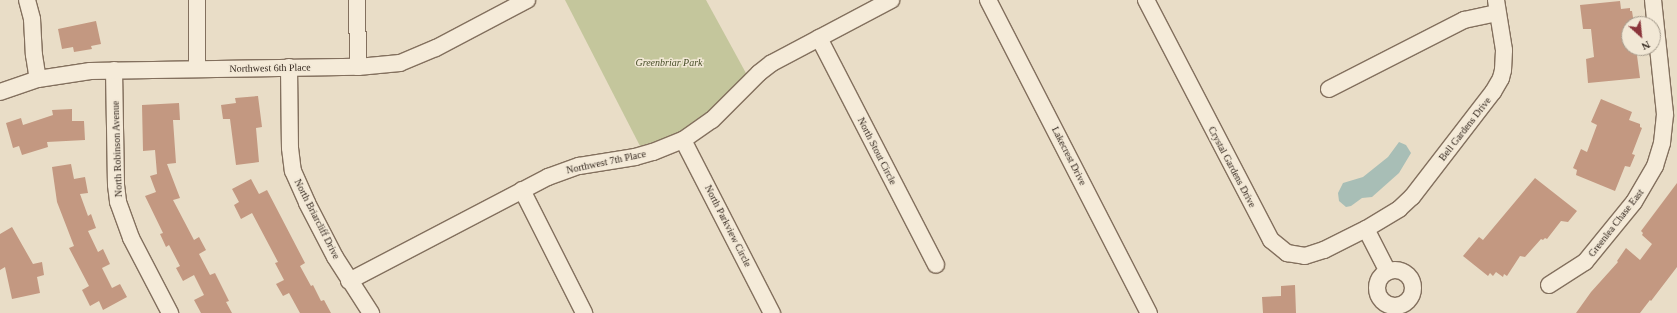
<!DOCTYPE html>
<html>
<head>
<meta charset="utf-8">
<style>
	body { margin:0 }
	#map { position:relative; width:1677px; height:313px; overflow:hidden; background:#e9ddc7; font-family:"Times New Roman",serif }
	div>[style] { position:absolute }
	[style*='--x'] { left:calc(var(--x)*1px); top:calc(var(--y)*1px); width:calc(var(--w)*1px); rotate:calc(var(--a)*1deg) }
	.green>* { inset:0; background:#c4c69c }
	.water>* { inset:0; background:#a8beb6 }
	.building>* { inset:0; background:#c39881 }
	.roads { filter:drop-shadow(1px 0 #83705e) drop-shadow(-1px 0 #83705e) drop-shadow(0 1px #83705e) drop-shadow(0 -1px #83705e) }
	.minor>* { height:16px; margin:-8px; padding:0 8px; transform-origin:8px; border-radius:8px; background:#f5ebd9 }
	.minor>.ring { margin:-8px; padding:0; box-sizing:content-box; background:none; border:16px solid #f5ebd9; border-radius:50% }
	span { translate:-50% -50%; white-space:nowrap; text-align:center; line-height:1.15; -webkit-text-stroke:3px #f2e8d6; paint-order:stroke }
	.park-label { font-size:10px; color:#484f29; font-style:italic }
	.street-label { font-size:10px; color:#352920 }
	.north { position:absolute; left:1621px; top:16px; width:40px; height:40px; box-sizing:border-box; background:#f2e8d6; border:1px solid #a69c8d; border-radius:50%; rotate:153deg; font-size:11px; font-weight:700; line-height:16px; text-align:center; color:#352920 }
	.north::after { content:''; display:block; margin:auto; width:14px; height:18px; background:#8b353b; clip-path:polygon(50% 0,100% 100%,50% 72%,0 100%) }
</style>
</head>
<body>
<div id="map">
	<div class="green">
		<i style="clip-path:polygon(565px 0,706px 0,747px 75px,724px 101px,698px 122px,671px 137px,640px 146px)"></i>
	</div>
	<div class="water">
		<i style="clip-path:polygon(1399px 142px,1406px 145px,1411px 153px,1399px 173px,1372px 197px,1362px 198px,1351px 206px,1346px 207px,1339px 201px,1338px 193px,1343px 183px,1363px 177px,1388px 157px)"></i>
	</div>
	<div class="building">
		<i style="clip-path:polygon(1620px 1px,1621px 9px,1630px 8px,1630px 11px,1632px 11px,1634px 24px,1629px 24px,1629px 48px,1636px 48px,1640px 78px,1588px 83px,1586px 59px,1594px 57px,1591px 29px,1583px 29px,1580px 5px)"></i>
		<i style="clip-path:polygon(96px 21px,101px 44px,91px 46px,92px 49px,74px 52px,73px 47px,62px 49px,58px 29px)"></i>
		<i style="clip-path:polygon(258px 96px,262px 127px,256px 128px,259px 162px,236px 165px,230px 119px,223px 119px,221px 105px,236px 103px,235px 98px)"></i>
		<i style="clip-path:polygon(1601px 99px,1632px 112px,1629px 120px,1640px 124px,1640px 127px,1642px 128px,1632px 154px,1635px 155px,1630px 167px,1625px 166px,1615px 191px,1576px 175px,1577px 170px,1573px 168px,1581px 149px,1587px 152px,1597px 125px,1591px 122px)"></i>
		<i style="clip-path:polygon(179px 103px,180px 120px,173px 120px,176px 163px,167px 164px,180px 198px,173px 200px,194px 240px,199px 237px,206px 250px,199px 254px,210px 275px,215px 273px,229px 301px,226px 302px,232px 313px,201px 313px,194px 300px,204px 295px,194px 275px,183px 281px,176px 268px,180px 266px,169px 245px,166px 247px,160px 234px,163px 233px,145px 196px,156px 192px,150px 176px,157px 174px,155px 150px,143px 151px,142px 105px)"></i>
		<i style="clip-path:polygon(72px 109px,72px 121px,84px 121px,85px 140px,47px 142px,48px 147px,22px 155px,19px 146px,13px 148px,6px 123px,21px 118px,23px 125px,53px 115px,52px 110px)"></i>
		<i style="clip-path:polygon(71px 164px,74px 179px,85px 177px,88px 193px,80px 194px,88px 216px,91px 214px,96px 228px,88px 231px,98px 252px,103px 249px,110px 264px,102px 268px,112px 288px,120px 284px,127px 297px,103px 310px,99px 301px,90px 306px,82px 290px,89px 286px,69px 248px,74px 246px,57px 202px,52px 167px)"></i>
		<i style="clip-path:polygon(1535px 178px,1577px 211px,1568px 222px,1561px 221px,1547px 239px,1545px 238px,1543px 240px,1541px 239px,1525px 257px,1520px 256px,1507px 276px,1504px 274px,1503px 277px,1496px 272px,1493px 276px,1490px 273px,1488px 276px,1463px 256px,1479px 237px,1483px 240px)"></i>
		<i style="clip-path:polygon(251px 179px,259px 194px,267px 190px,305px 263px,300px 266px,311px 286px,313px 285px,321px 301px,324px 300px,331px 313px,300px 313px,289px 293px,283px 296px,276px 284px,284px 280px,275px 263px,278px 262px,252px 213px,241px 219px,234px 205px,239px 202px,232px 189px)"></i>
		<i style="clip-path:polygon(1677px 183px,1677px 267px,1651px 301px,1650px 300px,1640px 313px,1576px 313px,1591px 292px,1618px 262px,1617px 261px,1626px 248px,1640px 260px,1652px 244px,1642px 235px,1643px 233px,1641px 231px)"></i>
		<i style="clip-path:polygon(12px 227px,33px 264px,42px 262px,44px 275px,37px 277px,40px 293px,12px 299px,5px 267px,0 270px,0 234px)"></i>
		<i style="clip-path:polygon(1295px 285px,1296px 313px,1263px 313px,1262px 297px,1281px 296px,1281px 286px)"></i>
	</div>
	<div class="roads">
		<div class="minor">
			<i style="--x:27;--y:0;--w:20;--a:75"></i>
			<i style="--x:32;--y:19;--w:36;--a:87"></i>
			<i style="--x:34;--y:55;--w:24;--a:81"></i>
			<i style="--x:197;--y:0;--w:68;--a:90"></i>
			<i style="--x:357;--y:0;--w:67;--a:89.1"></i>
			<i style="--x:988;--y:0;--w:352;--a:62.8"></i>
			<i style="--x:1146;--y:0;--w:271;--a:62.5"></i>
			<i style="--x:1271;--y:240;--w:21;--a:39"></i>
			<i style="--x:1287;--y:253;--w:18;--a:9"></i>
			<i style="--x:1305;--y:256;--w:20;--a:-18"></i>
			<i style="--x:1324;--y:250;--w:47;--a:-26.6"></i>
			<i style="--x:1366;--y:229;--w:39;--a:-31"></i>
			<i style="--x:1399;--y:209;--w:18;--a:-43"></i>
			<i style="--x:1412;--y:197;--w:133;--a:-52.4"></i>
			<i style="--x:1493;--y:92;--w:16;--a:-60"></i>
			<i style="--x:1501;--y:78;--w:8;--a:-76"></i>
			<i style="--x:1503;--y:70;--w:20;--a:-87"></i>
			<i style="--x:1504;--y:50;--w:51;--a:-99.1"></i>
			<i style="--x:819;--y:38;--w:255;--a:62.7"></i>
			<i style="--x:289;--y:67;--w:81;--a:89.3"></i>
			<i style="--x:290;--y:148;--w:23;--a:83"></i>
			<i style="--x:293;--y:171;--w:35;--a:66"></i>
			<i style="--x:307;--y:203;--w:61;--a:62.6"></i>
			<i style="--x:335;--y:257;--w:67;--a:57.3"></i>
			<i style="--x:114;--y:70;--w:115;--a:89"></i>
			<i style="--x:116;--y:185;--w:17;--a:83"></i>
			<i style="--x:118;--y:202;--w:38;--a:70"></i>
			<i style="--x:131;--y:238;--w:85;--a:62.5"></i>
			<i style="--x:1329;--y:89;--w:152;--a:-27.1"></i>
			<i style="--x:1464;--y:20;--w:34;--a:-12"></i>
			<i style="--x:0;--y:92;--w:40;--a:-18.9"></i>
			<i style="--x:38;--y:79;--w:53;--a:-8.7"></i>
			<i style="--x:90;--y:71;--w:268;--a:-0.9"></i>
			<i style="--x:358;--y:67;--w:42;--a:-5.4"></i>
			<i style="--x:400;--y:63;--w:39;--a:-23"></i>
			<i style="--x:436;--y:48;--w:103;--a:-27.8"></i>
			<i style="--x:683;--y:140;--w:195;--a:62.8"></i>
			<i style="--x:522;--y:190;--w:138;--a:63.2"></i>
			<i style="--x:1366;--y:229;--w:48;--a:62.9"></i>
			<i class="ring" style="left:1377px;top:270px;width:20px;height:20px"></i>
			<i style="--x:349;--y:281;--w:225;--a:-27.6"></i>
			<i style="--x:548;--y:177;--w:33;--a:-20"></i>
			<i style="--x:579;--y:166;--w:57;--a:-9.1"></i>
			<i style="--x:635;--y:157;--w:19;--a:-16"></i>
			<i style="--x:653;--y:152;--w:32;--a:-22"></i>
			<i style="--x:683;--y:140;--w:35;--a:-35"></i>
			<i style="--x:712;--y:120;--w:66;--a:-45"></i>
			<i style="--x:759;--y:73;--w:16;--a:-38"></i>
			<i style="--x:772;--y:63;--w:135;--a:-27.9"></i>
			<i style="--x:1549;--y:285;--w:43;--a:-32.6"></i>
			<i style="--x:1585;--y:262;--w:77;--a:-50.8"></i>
			<i style="--x:1634;--y:202;--w:42;--a:-59.7"></i>
			<i style="--x:1655;--y:166;--w:24;--a:-73"></i>
			<i style="--x:1662;--y:143;--w:29;--a:-84"></i>
			<i style="--x:1665;--y:114;--w:115;--a:-96"></i>
		</div>
	</div>
	<div class="park-label">
		<span style="left:669px;top:63px">Greenbriar Park</span>
	</div>
	<div class="street-label">
		<span style="left:270px;top:68px;rotate:-1deg">Northwest 6th Place</span>
		<span style="left:1465px;top:129px;rotate:-52deg">Bell Gardens Drive</span>
		<span style="left:117px;top:149px;rotate:-92deg">North Robinson Avenue</span>
		<span style="left:877px;top:151px;rotate:63deg">North Stout Circle</span>
		<span style="left:1069px;top:156px;rotate:63deg">Lakecrest Drive</span>
		<span style="left:606px;top:162px;rotate:-12deg">Northwest 7th Place</span>
		<span style="left:1232px;top:167px;rotate:62deg">Crystal Gardens Drive</span>
		<span style="left:317px;top:219px;rotate:63deg">North Briarcliff Drive</span>
		<span style="left:1616px;top:223px;rotate:-52deg">Greenlea Chase East</span>
		<span style="left:728px;top:226px;rotate:63deg">North Parkview Circle</span>
	</div>
	<div class="north">N</div>
</div>
</body>
</html>
